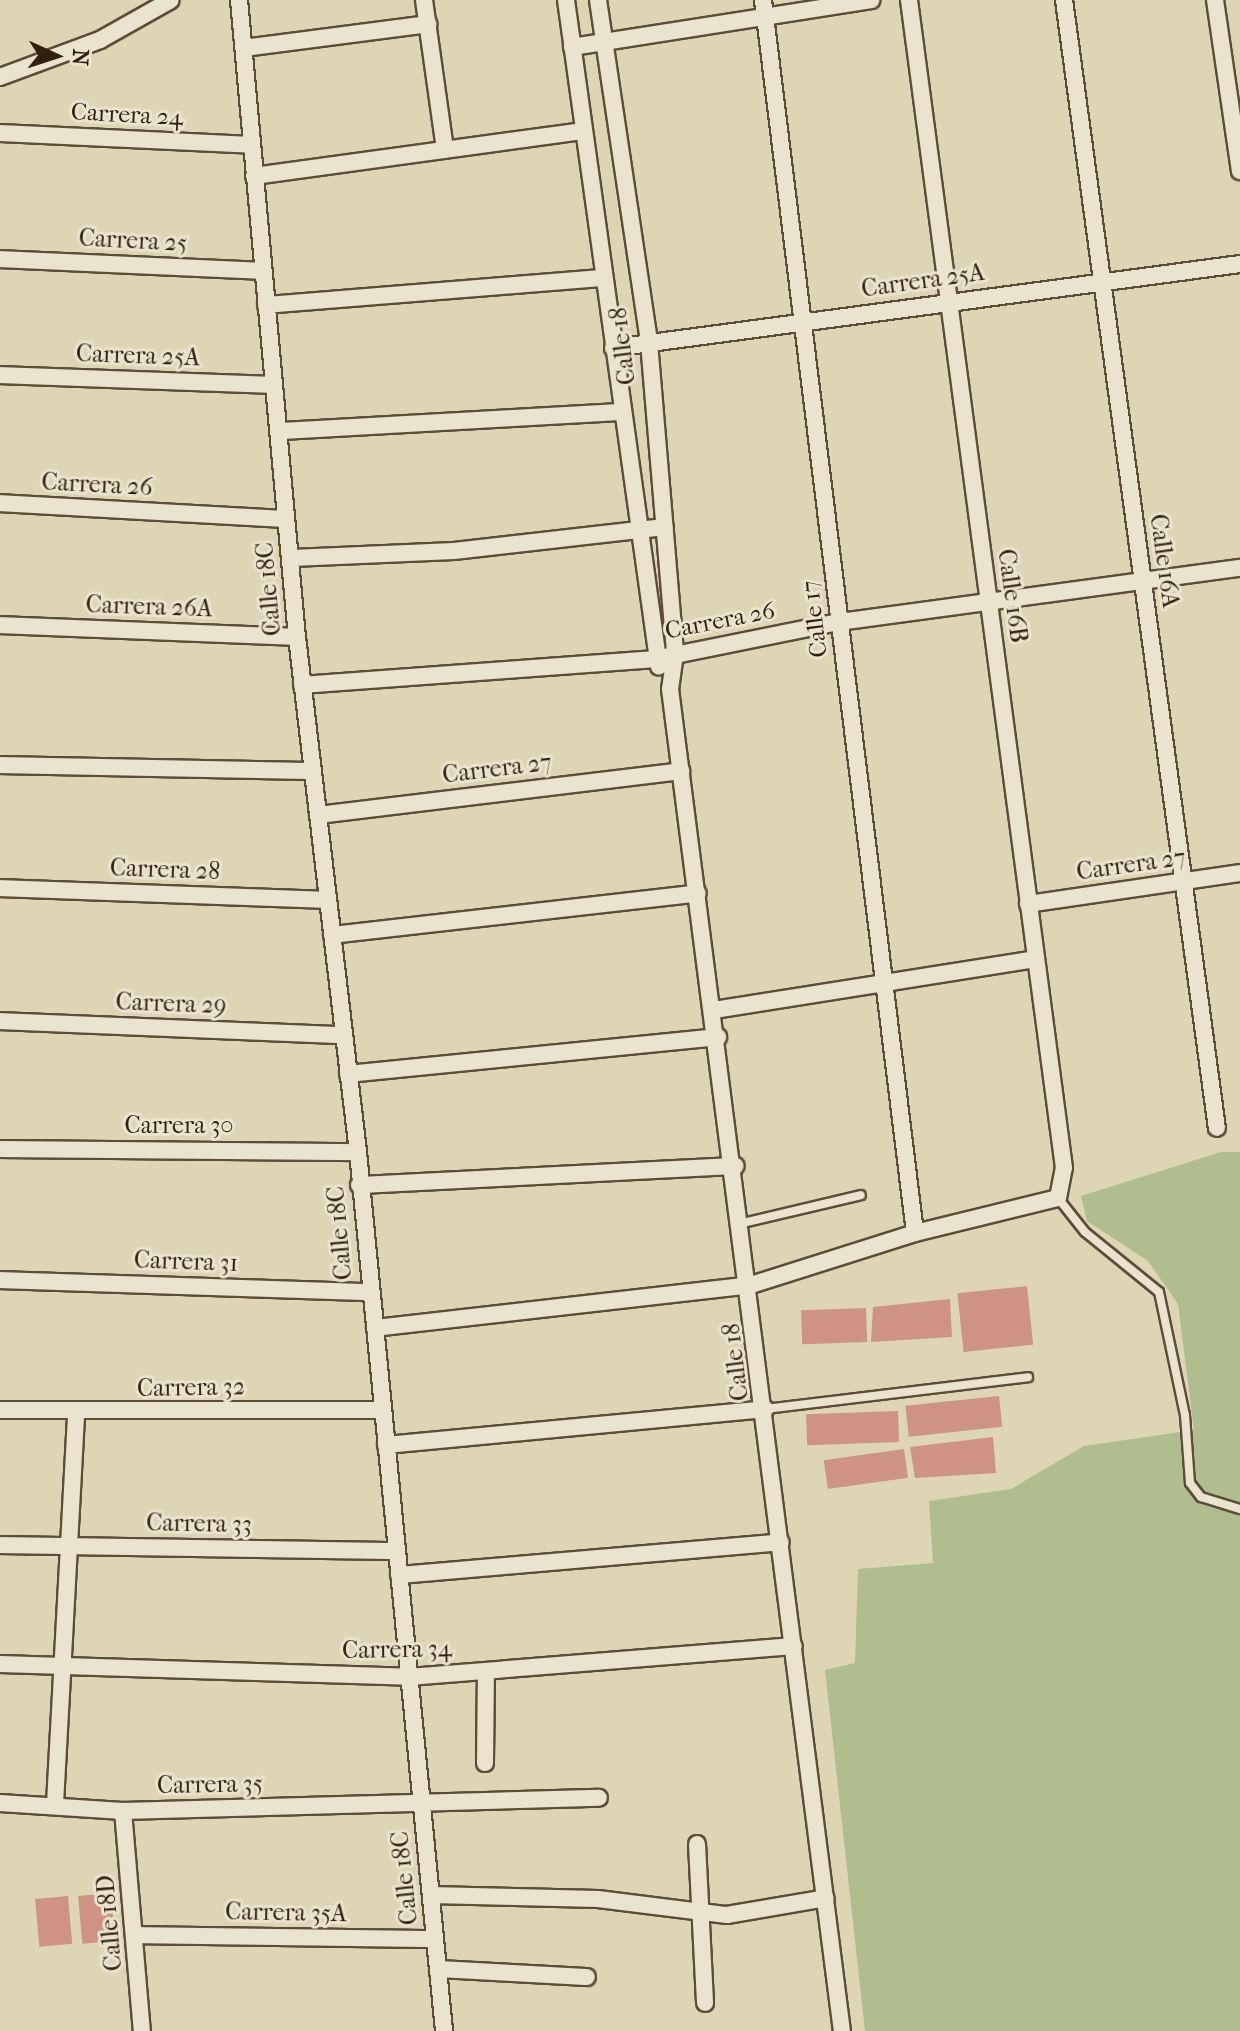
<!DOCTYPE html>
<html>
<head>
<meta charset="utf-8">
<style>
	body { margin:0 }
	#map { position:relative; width:1240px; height:2031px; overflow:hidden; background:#ded5b4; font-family:"IM FELL French Canon",serif }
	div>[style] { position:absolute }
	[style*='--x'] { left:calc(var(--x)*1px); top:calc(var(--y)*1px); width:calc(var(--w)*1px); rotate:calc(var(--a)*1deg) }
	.green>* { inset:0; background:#b0bd8e }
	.building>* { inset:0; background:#cf9383; transform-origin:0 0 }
	.roads { filter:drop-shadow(2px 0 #5d4c38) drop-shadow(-2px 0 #5d4c38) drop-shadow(0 2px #5d4c38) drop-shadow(0 -2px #5d4c38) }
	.lane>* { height:8px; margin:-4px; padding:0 4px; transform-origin:4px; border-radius:4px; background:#eae4ce }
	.street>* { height:16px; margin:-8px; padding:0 8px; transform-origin:8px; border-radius:8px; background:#eae4ce }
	span { translate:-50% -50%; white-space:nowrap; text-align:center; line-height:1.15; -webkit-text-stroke:6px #eae4ce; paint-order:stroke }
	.street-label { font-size:24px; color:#321f0e }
	.north { position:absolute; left:16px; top:16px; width:80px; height:80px; -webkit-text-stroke:6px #eae4ce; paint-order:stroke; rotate:93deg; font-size:22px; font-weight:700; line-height:32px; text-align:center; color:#321f0e }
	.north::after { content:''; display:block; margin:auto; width:28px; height:36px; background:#321f0e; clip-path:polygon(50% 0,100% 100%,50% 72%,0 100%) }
</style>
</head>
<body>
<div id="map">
	<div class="green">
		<i style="clip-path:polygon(1221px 1152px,1240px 1152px,1240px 2031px,865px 2031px,825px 1670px,855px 1663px,858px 1569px,933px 1563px,929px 1501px,1011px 1489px,1084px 1446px,1194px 1430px,1178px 1304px,1148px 1261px,1087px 1221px,1081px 1196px)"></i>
	</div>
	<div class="building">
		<i style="left:1027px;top:1286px;width:59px;height:70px;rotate:84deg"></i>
		<i style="clip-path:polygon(950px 1299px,952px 1337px,871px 1342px,873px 1307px)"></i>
		<i style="left:866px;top:1308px;width:34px;height:65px;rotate:88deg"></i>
		<i style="left:999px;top:1396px;width:31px;height:94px;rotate:84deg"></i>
		<i style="left:898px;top:1411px;width:31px;height:92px;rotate:88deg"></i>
		<i style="clip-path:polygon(993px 1437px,996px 1473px,915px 1478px,910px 1447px)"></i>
		<i style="left:904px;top:1449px;width:29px;height:81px;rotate:82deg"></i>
		<i style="left:111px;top:1893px;width:48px;height:33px;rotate:85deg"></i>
		<i style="left:68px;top:1896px;width:48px;height:33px;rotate:85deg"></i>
	</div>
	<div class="roads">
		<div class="lane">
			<i style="--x:1058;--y:1198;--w:43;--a:51.5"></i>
			<i style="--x:1085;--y:1232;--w:95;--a:39"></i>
			<i style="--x:1159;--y:1292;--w:126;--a:78.1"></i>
			<i style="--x:1185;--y:1415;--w:68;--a:85.8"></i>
			<i style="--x:1190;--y:1483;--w:18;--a:52"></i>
			<i style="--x:1201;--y:1497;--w:41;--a:17.1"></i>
			<i style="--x:743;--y:1223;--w:121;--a:-13.3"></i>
			<i style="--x:765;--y:1409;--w:265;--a:-6.9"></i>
		</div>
		<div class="street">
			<i style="--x:239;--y:0;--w:640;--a:84.8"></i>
			<i style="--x:297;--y:637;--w:519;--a:83.24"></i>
			<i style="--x:358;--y:1152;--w:883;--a:84.41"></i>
			<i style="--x:424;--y:0;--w:151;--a:82"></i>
			<i style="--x:566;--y:0;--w:673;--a:82.06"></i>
			<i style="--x:598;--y:0;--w:346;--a:81.5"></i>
			<i style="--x:649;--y:342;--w:313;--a:85.2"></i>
			<i style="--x:675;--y:654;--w:35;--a:98"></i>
			<i style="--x:670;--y:689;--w:1353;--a:82.7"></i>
			<i style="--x:763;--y:0;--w:1242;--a:82.97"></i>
			<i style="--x:1064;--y:0;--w:1138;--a:82.28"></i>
			<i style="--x:1215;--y:0;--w:173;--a:81.7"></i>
			<i style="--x:572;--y:47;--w:303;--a:-8.9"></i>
			<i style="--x:244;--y:48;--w:186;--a:-7.4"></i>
			<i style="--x:0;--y:77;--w:107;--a:-20.3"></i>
			<i style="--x:100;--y:40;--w:81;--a:-29.4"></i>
			<i style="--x:0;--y:133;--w:252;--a:2.7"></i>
			<i style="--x:254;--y:176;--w:333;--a:-7.8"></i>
			<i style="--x:0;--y:259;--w:263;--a:2.6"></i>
			<i style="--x:266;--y:305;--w:338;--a:-4.6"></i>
			<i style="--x:613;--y:348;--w:633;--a:-7.63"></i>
			<i style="--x:0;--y:375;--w:274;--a:2.1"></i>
			<i style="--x:281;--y:431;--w:340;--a:-3.2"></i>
			<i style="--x:0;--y:503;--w:286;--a:3.2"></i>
			<i style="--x:292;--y:558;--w:162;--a:-2.5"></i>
			<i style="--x:454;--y:551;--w:212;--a:-6.5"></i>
			<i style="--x:0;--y:625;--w:297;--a:2.3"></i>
			<i style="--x:302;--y:685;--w:354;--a:-4.2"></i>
			<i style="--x:655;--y:659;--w:188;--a:-11.4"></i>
			<i style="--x:839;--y:622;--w:405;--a:-7.7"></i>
			<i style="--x:0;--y:765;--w:313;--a:1.1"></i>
			<i style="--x:318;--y:815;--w:366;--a:-6.9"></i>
			<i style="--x:0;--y:888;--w:328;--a:2.1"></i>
			<i style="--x:1028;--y:904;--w:214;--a:-8.3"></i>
			<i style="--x:332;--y:935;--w:368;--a:-6.5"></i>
			<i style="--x:714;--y:1010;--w:325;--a:-9"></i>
			<i style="--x:0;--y:1021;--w:341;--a:2.4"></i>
			<i style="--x:348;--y:1074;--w:372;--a:-5.7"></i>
			<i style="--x:0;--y:1149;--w:358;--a:0.5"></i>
			<i style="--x:359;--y:1185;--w:377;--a:-2.9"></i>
			<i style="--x:0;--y:1280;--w:370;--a:1.9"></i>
			<i style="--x:375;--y:1328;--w:378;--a:-6.5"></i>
			<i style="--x:751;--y:1285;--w:172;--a:-17.6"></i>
			<i style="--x:915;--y:1233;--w:147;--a:-13.8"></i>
			<i style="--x:1058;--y:1198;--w:31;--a:-79"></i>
			<i style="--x:1064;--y:1168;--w:1178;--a:-97.56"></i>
			<i style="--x:0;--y:1410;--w:383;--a:0"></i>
			<i style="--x:386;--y:1445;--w:381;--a:-5.4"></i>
			<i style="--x:0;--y:1545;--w:397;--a:0.9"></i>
			<i style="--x:399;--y:1575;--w:383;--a:-4.9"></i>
			<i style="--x:0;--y:1664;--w:409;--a:1.8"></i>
			<i style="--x:409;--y:1677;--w:386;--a:-4.6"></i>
			<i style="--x:485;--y:1763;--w:92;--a:-89.4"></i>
			<i style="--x:0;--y:1803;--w:123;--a:3.7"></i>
			<i style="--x:123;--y:1811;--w:476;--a:-1.6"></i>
			<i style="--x:55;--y:1804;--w:391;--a:-86.9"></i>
			<i style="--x:123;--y:1811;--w:221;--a:85.1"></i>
			<i style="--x:697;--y:1844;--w:159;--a:87.1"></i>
			<i style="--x:431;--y:1895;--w:167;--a:1.4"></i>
			<i style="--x:598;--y:1899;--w:130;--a:7.1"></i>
			<i style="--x:727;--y:1915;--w:100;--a:-9.7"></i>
			<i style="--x:136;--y:1935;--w:299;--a:0.8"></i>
			<i style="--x:438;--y:1969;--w:149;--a:3.1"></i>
		</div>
	</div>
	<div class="street-label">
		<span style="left:127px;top:115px;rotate:3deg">Carrera 24</span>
		<span style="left:133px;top:241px;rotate:3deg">Carrera 25</span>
		<span style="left:923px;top:281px;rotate:-8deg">Carrera 25A</span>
		<span style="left:623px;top:346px;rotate:-97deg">Calle 18</span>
		<span style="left:138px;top:356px;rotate:2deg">Carrera 25A</span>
		<span style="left:97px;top:485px;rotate:3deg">Carrera 26</span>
		<span style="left:1164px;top:561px;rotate:82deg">Calle 16A</span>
		<span style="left:269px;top:589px;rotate:-95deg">Calle 18C</span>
		<span style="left:1012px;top:596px;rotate:82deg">Calle 16B</span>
		<span style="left:149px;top:607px;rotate:2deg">Carrera 26A</span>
		<span style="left:815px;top:619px;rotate:-97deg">Calle 17</span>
		<span style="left:720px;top:621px;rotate:-11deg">Carrera 26</span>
		<span style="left:497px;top:769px;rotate:-7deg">Carrera 27</span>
		<span style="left:1131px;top:865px;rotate:-8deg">Carrera 27</span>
		<span style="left:165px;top:870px;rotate:2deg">Carrera 28</span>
		<span style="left:171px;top:1004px;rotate:2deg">Carrera 29</span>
		<span style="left:179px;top:1126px">Carrera 30</span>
		<span style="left:340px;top:1233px;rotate:-95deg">Calle 18C</span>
		<span style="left:186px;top:1262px;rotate:2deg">Carrera 31</span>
		<span style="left:736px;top:1362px;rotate:-97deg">Calle 18</span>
		<span style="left:191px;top:1388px;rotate:-1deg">Carrera 32</span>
		<span style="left:199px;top:1524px;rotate:1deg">Carrera 33</span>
		<span style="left:397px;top:1650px;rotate:-1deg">Carrera 34</span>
		<span style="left:210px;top:1785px;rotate:-1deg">Carrera 35</span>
		<span style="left:405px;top:1878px;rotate:-96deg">Calle 18C</span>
		<span style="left:286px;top:1913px;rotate:1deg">Carrera 35A</span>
		<span style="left:110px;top:1923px;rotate:-95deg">Calle 18D</span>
	</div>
	<div class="north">N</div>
</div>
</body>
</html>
